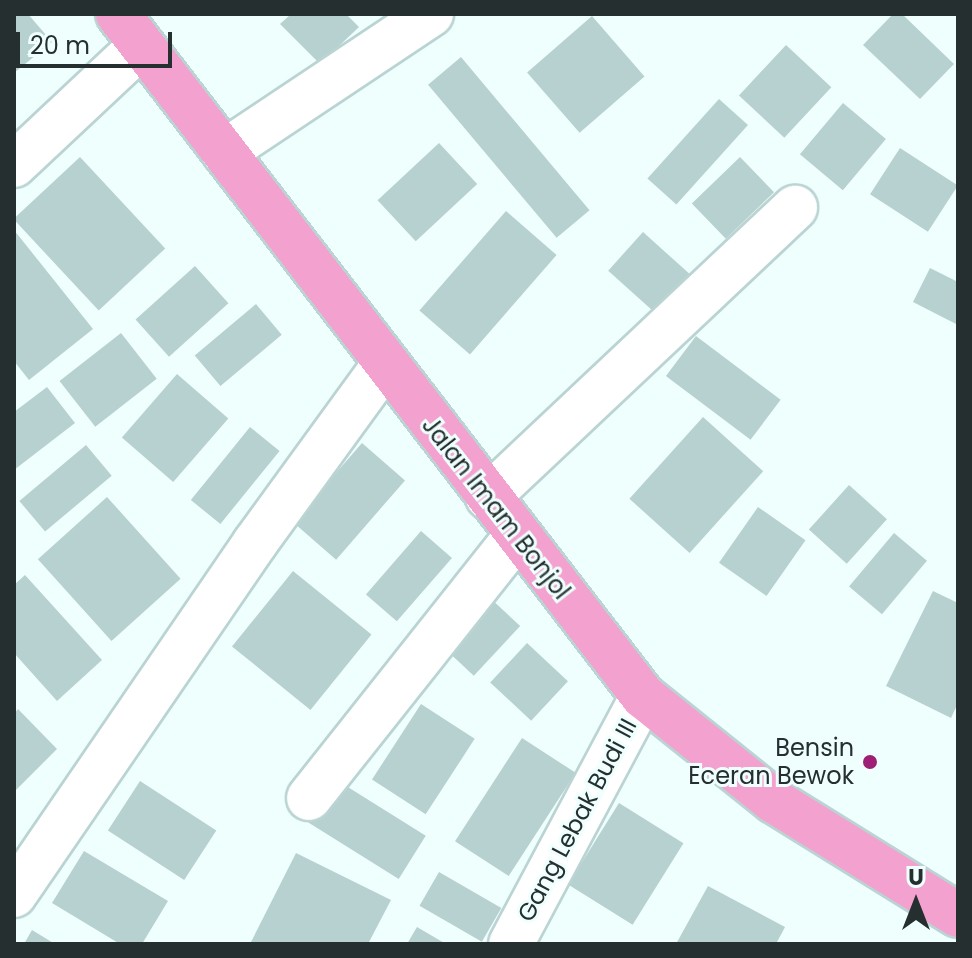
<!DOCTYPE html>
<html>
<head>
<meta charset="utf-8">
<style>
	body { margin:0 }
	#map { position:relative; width:972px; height:958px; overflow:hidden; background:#effffe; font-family:Poppins,sans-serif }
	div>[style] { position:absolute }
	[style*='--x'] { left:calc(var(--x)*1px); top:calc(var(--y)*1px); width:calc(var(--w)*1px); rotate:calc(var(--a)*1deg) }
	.building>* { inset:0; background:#b7d1d0; transform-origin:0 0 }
	.roads { filter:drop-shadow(2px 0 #bad4d3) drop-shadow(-2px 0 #bad4d3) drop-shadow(0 2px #bad4d3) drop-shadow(0 -2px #bad4d3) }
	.street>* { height:44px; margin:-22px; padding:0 22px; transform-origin:22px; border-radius:22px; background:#fff }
	.highway>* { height:44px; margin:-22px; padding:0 22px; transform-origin:22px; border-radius:22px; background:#f3a1cf }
	.dots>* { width:22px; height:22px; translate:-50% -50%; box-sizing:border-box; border:4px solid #effffe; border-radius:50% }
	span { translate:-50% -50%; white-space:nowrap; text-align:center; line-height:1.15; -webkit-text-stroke:6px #effffe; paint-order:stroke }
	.street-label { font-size:24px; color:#252f2f }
	.poi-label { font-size:24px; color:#252f2f }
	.right { translate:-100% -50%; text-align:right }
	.frame { position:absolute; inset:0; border:16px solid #252f2f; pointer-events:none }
	.north { position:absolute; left:876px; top:862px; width:80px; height:80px; -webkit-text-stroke:6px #effffe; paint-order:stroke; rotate:0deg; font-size:22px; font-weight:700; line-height:32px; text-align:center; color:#252f2f }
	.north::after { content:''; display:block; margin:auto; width:28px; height:36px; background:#252f2f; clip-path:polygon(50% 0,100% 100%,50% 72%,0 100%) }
	.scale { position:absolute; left:16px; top:32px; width:156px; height:36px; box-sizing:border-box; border:4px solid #252f2f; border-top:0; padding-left:10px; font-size:24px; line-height:28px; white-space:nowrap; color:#252f2f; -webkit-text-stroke:6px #effffe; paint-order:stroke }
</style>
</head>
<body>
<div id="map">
	<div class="building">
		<i style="clip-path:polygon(14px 14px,28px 14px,52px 42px,14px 73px)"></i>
		<i style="clip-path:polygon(291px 14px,346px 14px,359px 27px,320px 64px,280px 24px)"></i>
		<i style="clip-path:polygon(893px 14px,902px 14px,954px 64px,920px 99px,863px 45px)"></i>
		<i style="left:592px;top:16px;width:80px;height:86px;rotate:49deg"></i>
		<i style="left:786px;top:45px;width:62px;height:69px;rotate:43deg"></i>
		<i style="left:461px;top:57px;width:200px;height:43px;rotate:50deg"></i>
		<i style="left:719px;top:99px;width:39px;height:107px;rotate:42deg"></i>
		<i style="left:843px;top:103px;width:56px;height:67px;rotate:40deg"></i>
		<i style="left:439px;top:143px;width:56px;height:84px;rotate:47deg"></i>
		<i style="left:900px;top:148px;width:69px;height:55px;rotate:33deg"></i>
		<i style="left:80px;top:157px;width:125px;height:91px;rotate:47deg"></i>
		<i style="left:740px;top:157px;width:49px;height:67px;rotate:46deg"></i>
		<i style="left:506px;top:211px;width:67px;height:132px;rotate:41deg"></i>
		<i style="clip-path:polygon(14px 230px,93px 329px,29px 380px,14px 361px)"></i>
		<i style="left:643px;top:232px;width:73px;height:52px;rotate:42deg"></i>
		<i style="left:195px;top:266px;width:50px;height:80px;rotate:48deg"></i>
		<i style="clip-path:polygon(930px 268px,958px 282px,958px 325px,913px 302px)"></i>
		<i style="left:256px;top:304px;width:40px;height:80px;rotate:50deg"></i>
		<i style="left:121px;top:333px;width:58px;height:78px;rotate:52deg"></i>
		<i style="left:696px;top:336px;width:106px;height:50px;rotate:37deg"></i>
		<i style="left:177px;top:374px;width:68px;height:84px;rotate:41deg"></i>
		<i style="clip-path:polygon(47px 387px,75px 423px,14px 470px,14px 412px)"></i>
		<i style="left:703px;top:417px;width:81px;height:110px;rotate:42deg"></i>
		<i style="left:250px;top:427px;width:38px;height:94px;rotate:39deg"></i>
		<i style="left:362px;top:443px;width:57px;height:105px;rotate:41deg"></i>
		<i style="left:86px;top:445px;width:40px;height:87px;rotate:50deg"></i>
		<i style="left:849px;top:485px;width:51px;height:60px;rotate:42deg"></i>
		<i style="left:107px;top:497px;width:110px;height:93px;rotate:48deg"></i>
		<i style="left:758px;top:507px;width:58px;height:68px;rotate:35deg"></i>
		<i style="left:421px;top:531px;width:41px;height:84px;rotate:41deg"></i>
		<i style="left:894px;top:533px;width:43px;height:70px;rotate:40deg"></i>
		<i style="left:293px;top:571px;width:101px;height:97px;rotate:39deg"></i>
		<i style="clip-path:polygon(25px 575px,102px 660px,57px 701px,14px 653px,14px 585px)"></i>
		<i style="clip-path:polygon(933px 591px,958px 603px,958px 703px,951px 718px,886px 686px)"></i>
		<i style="left:488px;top:596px;width:44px;height:68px;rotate:43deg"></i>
		<i style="left:527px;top:643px;width:56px;height:54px;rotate:43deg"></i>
		<i style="left:421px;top:704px;width:64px;height:90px;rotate:33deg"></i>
		<i style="clip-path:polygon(18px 709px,57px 749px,14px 792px,14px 714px)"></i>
		<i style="left:522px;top:738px;width:64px;height:123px;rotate:33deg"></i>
		<i style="left:335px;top:779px;width:107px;height:51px;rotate:32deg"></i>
		<i style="left:140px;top:781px;width:91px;height:59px;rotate:33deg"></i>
		<i style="left:619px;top:803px;width:76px;height:96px;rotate:32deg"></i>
		<i style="clip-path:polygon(84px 851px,168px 901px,142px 944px,120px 944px,52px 903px)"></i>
		<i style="clip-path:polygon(296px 853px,391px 900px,368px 944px,250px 944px)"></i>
		<i style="left:439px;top:872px;width:72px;height:39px;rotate:30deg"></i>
		<i style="clip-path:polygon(708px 886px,785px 927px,776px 944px,676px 944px)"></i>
		<i style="clip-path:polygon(417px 927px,446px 944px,407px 944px)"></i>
		<i style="clip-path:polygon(32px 930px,55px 944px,24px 944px)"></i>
	</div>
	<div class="roads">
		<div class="street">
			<i style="--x:224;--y:152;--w:249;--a:-33.7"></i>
			<i style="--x:14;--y:165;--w:175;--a:-43.2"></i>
			<i style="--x:488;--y:497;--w:422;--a:-43.3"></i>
			<i style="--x:309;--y:798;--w:335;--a:-51.6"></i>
			<i style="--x:14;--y:895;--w:427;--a:-55.6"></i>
			<i style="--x:255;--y:543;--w:221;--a:-54"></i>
			<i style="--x:511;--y:944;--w:281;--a:-62"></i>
		</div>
		<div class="highway">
			<i style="--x:118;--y:14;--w:861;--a:52.41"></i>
			<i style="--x:643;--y:696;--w:168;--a:38.7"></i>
			<i style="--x:774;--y:801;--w:216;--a:31.8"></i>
		</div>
	</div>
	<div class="dots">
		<i style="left:870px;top:762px;background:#9e2075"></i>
	</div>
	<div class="street-label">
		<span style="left:496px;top:508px;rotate:52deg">Jalan Imam Bonjol</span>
		<span style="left:577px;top:820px;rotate:-62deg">Gang Lebak Budi III</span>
	</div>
	<div class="poi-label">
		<span class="right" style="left:854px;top:762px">Bensin<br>Eceran Bewok</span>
	</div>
	<div class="frame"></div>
	<div class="north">U</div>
	<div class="scale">20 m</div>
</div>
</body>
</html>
